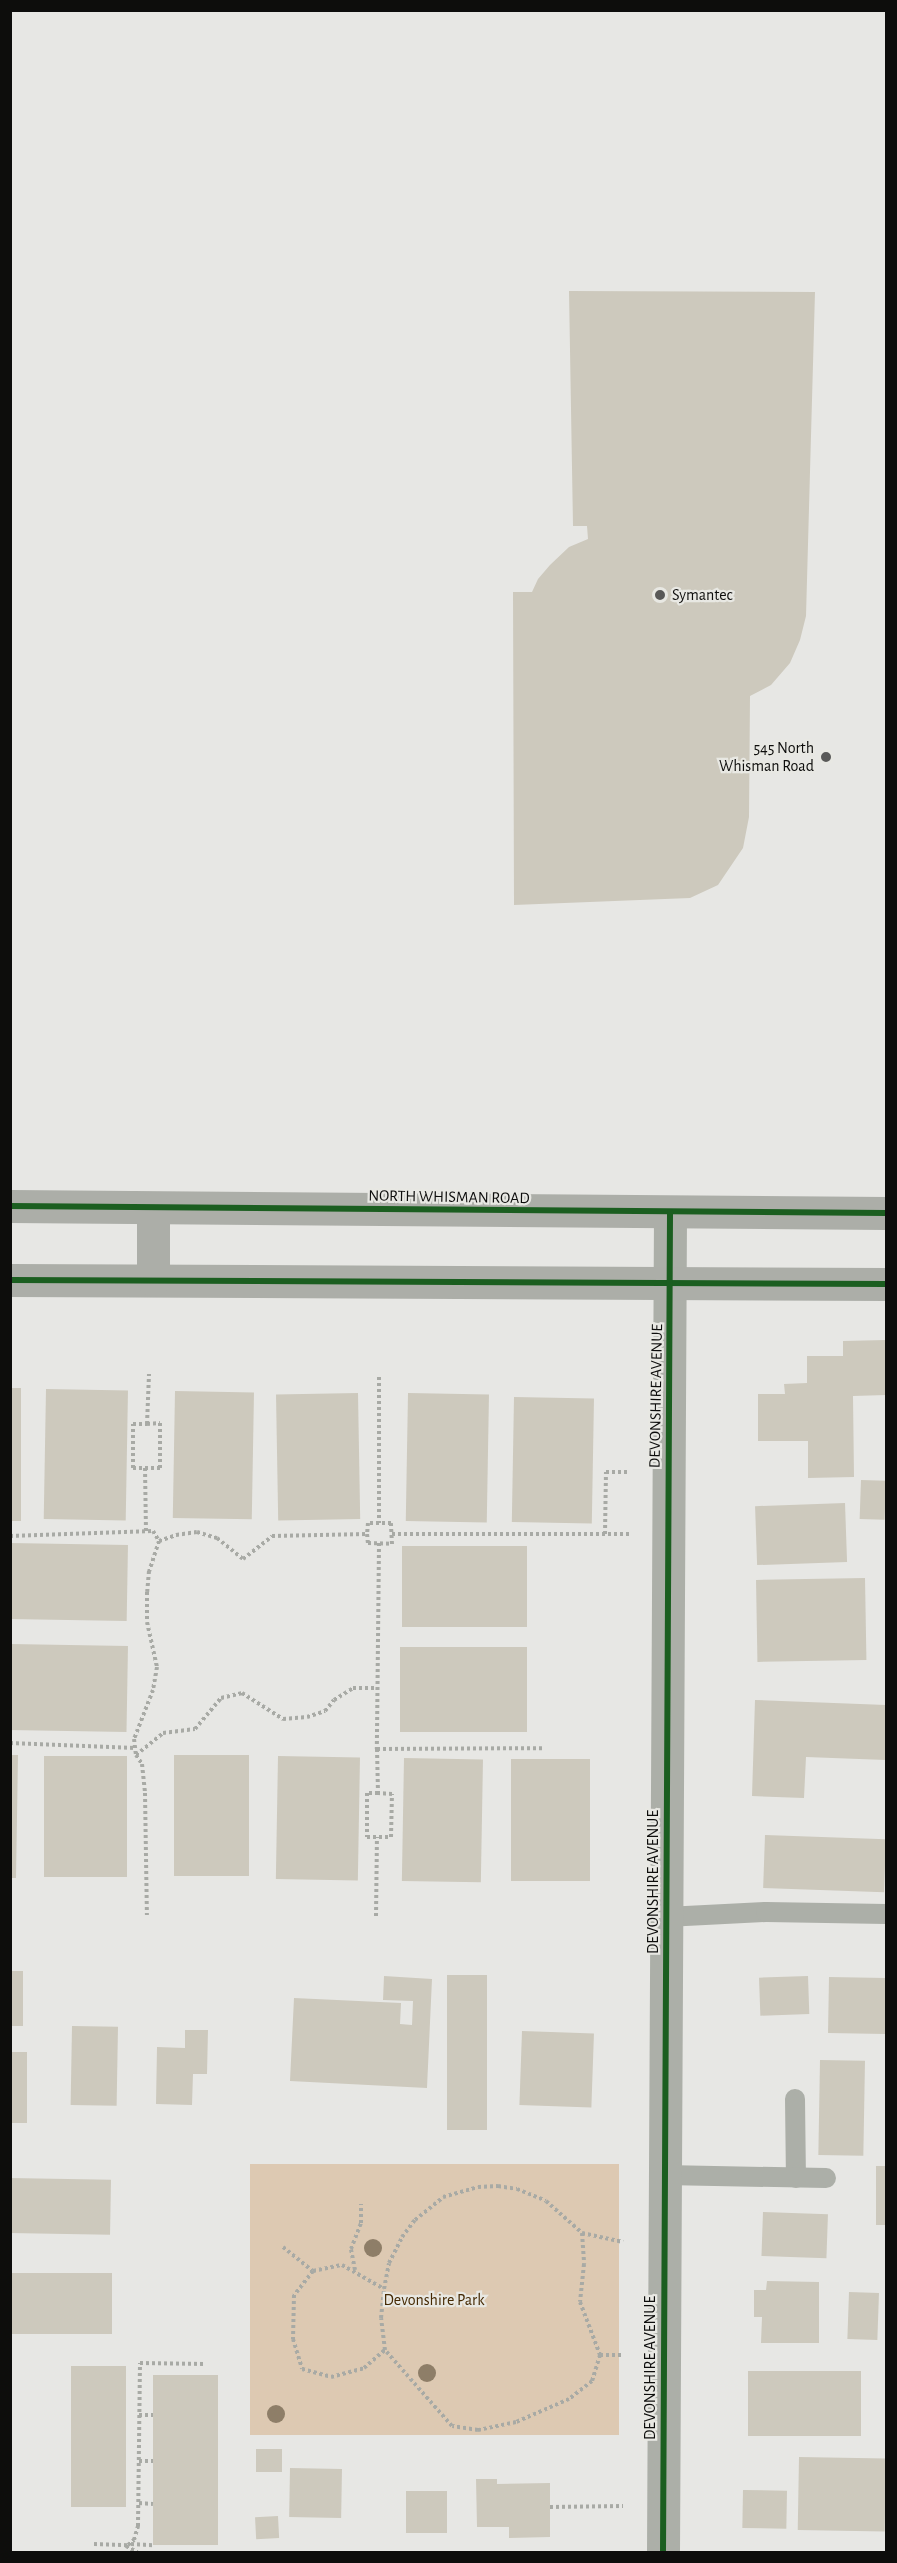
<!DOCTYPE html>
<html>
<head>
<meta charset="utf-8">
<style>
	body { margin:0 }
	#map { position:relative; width:897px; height:2563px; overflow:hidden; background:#e7e7e4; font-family:"Alegreya Sans",sans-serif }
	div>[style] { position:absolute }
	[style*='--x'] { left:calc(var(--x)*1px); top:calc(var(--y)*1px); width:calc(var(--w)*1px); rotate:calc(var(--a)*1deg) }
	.green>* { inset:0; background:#ddc9b2; transform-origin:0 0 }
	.building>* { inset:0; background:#cdc9bd; transform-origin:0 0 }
	.path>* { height:4px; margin-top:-2px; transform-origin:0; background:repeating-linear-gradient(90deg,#a8aaa5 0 3px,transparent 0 6px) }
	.lane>* { height:20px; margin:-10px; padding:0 10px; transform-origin:10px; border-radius:10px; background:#acafa8 }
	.street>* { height:33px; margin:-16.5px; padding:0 16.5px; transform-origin:16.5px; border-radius:16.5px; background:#acafa8 }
	.secondary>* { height:33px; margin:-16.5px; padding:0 16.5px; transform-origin:16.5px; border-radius:16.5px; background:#acaea8 }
	.cycleway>* { height:6px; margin:-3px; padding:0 3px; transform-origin:3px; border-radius:3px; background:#1b5e20 }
	.trees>* { width:18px; height:18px; margin:-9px; border-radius:50%; background:#8e7e68 }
	.dots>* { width:16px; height:16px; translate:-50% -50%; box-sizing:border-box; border:3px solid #e8e8e3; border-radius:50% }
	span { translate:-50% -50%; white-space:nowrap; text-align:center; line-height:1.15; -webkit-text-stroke:4.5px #e8e8e3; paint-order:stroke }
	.poi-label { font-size:16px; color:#0d0d0c }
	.left { translate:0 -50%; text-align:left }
	.right { translate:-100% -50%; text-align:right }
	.street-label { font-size:16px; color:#0d0d0c }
	.park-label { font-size:16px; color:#452903 }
	.frame { position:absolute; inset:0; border:12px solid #0d0d0c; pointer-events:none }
</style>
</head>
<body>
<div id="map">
	<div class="green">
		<i style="left:250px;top:2164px;width:369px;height:271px"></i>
	</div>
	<div class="building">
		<i style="clip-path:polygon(569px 291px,815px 292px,806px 616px,800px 640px,790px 663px,771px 685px,750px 696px,749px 817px,743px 848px,718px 885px,690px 898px,514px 905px,513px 592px,532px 592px,538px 579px,550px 565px,569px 547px,588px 539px,587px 526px,573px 526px)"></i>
		<i style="clip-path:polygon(886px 1340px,886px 1395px,853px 1396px,854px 1477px,808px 1478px,808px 1441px,758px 1441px,758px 1394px,785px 1394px,784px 1384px,807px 1383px,807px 1356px,843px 1356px,843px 1341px)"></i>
		<i style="left:10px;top:1388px;width:11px;height:133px"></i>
		<i style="left:46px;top:1389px;width:82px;height:130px;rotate:1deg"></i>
		<i style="left:175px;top:1391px;width:79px;height:127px;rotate:1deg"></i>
		<i style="left:358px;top:1393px;width:126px;height:82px;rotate:89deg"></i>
		<i style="left:408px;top:1393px;width:81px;height:128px;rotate:1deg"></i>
		<i style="left:514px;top:1397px;width:80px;height:125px;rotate:1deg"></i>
		<i style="left:861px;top:1480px;width:25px;height:39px;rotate:2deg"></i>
		<i style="left:845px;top:1503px;width:59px;height:90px;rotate:88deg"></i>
		<i style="left:10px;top:1543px;width:118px;height:76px;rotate:1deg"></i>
		<i style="left:402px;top:1546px;width:125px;height:81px"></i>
		<i style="left:865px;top:1578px;width:82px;height:109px;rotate:89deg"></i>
		<i style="left:10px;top:1644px;width:118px;height:86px;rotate:1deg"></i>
		<i style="left:527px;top:1647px;width:85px;height:127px;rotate:90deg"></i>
		<i style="clip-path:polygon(755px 1700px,886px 1705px,886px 1760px,806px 1757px,804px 1798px,752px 1796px)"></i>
		<i style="clip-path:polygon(10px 1755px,18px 1755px,16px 1878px,10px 1878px)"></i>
		<i style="left:174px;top:1755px;width:75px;height:121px"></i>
		<i style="left:44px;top:1756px;width:83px;height:121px"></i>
		<i style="left:278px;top:1756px;width:82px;height:123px;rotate:1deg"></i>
		<i style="left:404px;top:1758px;width:79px;height:123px;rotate:1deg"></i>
		<i style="left:590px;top:1759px;width:122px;height:79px;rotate:90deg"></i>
		<i style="left:765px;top:1835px;width:121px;height:53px;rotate:2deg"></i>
		<i style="left:10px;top:1971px;width:13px;height:55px"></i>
		<i style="left:447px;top:1975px;width:40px;height:155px"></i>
		<i style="clip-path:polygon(384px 1976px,432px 1979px,427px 2088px,290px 2081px,294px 1998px,401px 2003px,400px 2024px,412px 2025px,413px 2001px,383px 2000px)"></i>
		<i style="left:808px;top:1976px;width:38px;height:49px;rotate:88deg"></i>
		<i style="left:829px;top:1977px;width:57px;height:56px;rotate:1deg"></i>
		<i style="left:72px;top:2026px;width:46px;height:79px;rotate:1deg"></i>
		<i style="clip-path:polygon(185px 2030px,208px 2030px,207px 2074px,193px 2074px,192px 2105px,156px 2104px,157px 2047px,185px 2048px)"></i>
		<i style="left:522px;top:2031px;width:72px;height:74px;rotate:2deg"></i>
		<i style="left:10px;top:2052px;width:17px;height:71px"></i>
		<i style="left:820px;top:2060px;width:45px;height:95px;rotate:1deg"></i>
		<i style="left:876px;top:2166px;width:10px;height:59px"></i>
		<i style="left:10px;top:2178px;width:101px;height:55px;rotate:1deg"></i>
		<i style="left:763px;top:2212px;width:65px;height:44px;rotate:2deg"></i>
		<i style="left:112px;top:2273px;width:61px;height:102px;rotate:90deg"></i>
		<i style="clip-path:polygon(767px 2281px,819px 2282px,819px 2343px,761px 2343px,762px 2317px,754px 2317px,754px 2290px,766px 2290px)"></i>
		<i style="left:849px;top:2292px;width:30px;height:47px;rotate:2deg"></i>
		<i style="left:71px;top:2366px;width:55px;height:141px"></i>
		<i style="left:748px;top:2371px;width:113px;height:65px"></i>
		<i style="left:153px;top:2375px;width:65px;height:170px"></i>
		<i style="left:256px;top:2449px;width:26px;height:23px"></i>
		<i style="left:799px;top:2457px;width:87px;height:73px;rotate:1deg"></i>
		<i style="left:290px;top:2468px;width:52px;height:49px;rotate:1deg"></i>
		<i style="clip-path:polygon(476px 2479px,497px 2479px,497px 2484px,550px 2483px,550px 2537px,509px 2538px,509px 2527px,477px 2527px)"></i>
		<i style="left:743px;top:2490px;width:44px;height:38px;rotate:1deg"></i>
		<i style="left:406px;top:2491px;width:41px;height:42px"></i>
		<i style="left:278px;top:2516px;width:22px;height:23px;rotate:87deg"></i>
	</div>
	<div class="path">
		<i style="--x:379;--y:1377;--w:146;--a:90"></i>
		<i style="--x:147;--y:1424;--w:13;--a:-4"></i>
		<i style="--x:160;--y:1423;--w:45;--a:90"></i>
		<i style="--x:160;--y:1468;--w:27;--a:180"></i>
		<i style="--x:133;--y:1468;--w:44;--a:-90"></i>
		<i style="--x:133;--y:1424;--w:14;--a:0"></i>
		<i style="--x:147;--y:1424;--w:50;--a:-87.7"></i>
		<i style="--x:145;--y:1468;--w:63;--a:89.1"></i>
		<i style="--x:392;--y:1534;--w:237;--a:0"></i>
		<i style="--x:605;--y:1534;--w:62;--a:-89.1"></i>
		<i style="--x:606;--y:1472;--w:23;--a:0"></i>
		<i style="--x:10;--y:1536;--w:143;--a:-2"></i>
		<i style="--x:153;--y:1531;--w:12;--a:59"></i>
		<i style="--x:159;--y:1541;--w:32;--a:108"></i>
		<i style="--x:149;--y:1571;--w:21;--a:95"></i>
		<i style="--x:147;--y:1592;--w:30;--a:90"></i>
		<i style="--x:147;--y:1622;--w:46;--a:77.5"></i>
		<i style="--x:157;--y:1667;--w:23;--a:100"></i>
		<i style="--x:153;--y:1690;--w:53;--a:111.2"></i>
		<i style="--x:134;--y:1739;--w:16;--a:83"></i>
		<i style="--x:136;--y:1755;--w:11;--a:56"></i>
		<i style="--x:142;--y:1764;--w:29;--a:84"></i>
		<i style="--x:145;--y:1793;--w:122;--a:89.1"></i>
		<i style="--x:159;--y:1541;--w:18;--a:-19"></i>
		<i style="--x:176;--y:1535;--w:21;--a:-8"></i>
		<i style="--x:197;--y:1532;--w:21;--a:17"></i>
		<i style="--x:217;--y:1538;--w:33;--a:39"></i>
		<i style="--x:243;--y:1559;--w:37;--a:-38"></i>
		<i style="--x:272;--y:1536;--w:95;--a:-1.2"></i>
		<i style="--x:367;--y:1534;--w:9;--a:84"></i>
		<i style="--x:368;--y:1543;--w:24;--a:2"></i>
		<i style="--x:392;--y:1544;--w:21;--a:-93"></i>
		<i style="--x:391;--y:1523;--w:23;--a:180"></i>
		<i style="--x:368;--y:1523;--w:11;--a:95"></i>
		<i style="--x:379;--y:1543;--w:206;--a:90.6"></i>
		<i style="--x:377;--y:1749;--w:167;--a:-0.3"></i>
		<i style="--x:10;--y:1743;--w:125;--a:2.3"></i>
		<i style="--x:377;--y:1749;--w:44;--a:88.7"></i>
		<i style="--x:378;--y:1793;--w:11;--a:180"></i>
		<i style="--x:367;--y:1793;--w:44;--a:90"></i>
		<i style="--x:367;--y:1837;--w:24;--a:0"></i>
		<i style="--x:391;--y:1837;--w:43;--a:-88.7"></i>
		<i style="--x:392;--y:1794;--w:14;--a:-176"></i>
		<i style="--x:136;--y:1755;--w:35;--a:-39"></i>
		<i style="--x:163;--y:1733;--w:32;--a:-7"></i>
		<i style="--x:195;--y:1729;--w:40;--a:-50"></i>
		<i style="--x:221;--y:1698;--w:22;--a:-13"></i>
		<i style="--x:242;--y:1693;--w:49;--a:32.4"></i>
		<i style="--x:283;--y:1719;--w:24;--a:-5"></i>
		<i style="--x:307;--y:1717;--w:19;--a:-18"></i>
		<i style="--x:325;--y:1711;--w:14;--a:-51"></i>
		<i style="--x:334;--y:1700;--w:22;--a:-32"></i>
		<i style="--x:353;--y:1688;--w:23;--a:0"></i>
		<i style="--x:376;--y:1916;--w:79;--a:-89.3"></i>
		<i style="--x:498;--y:2186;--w:19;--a:9"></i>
		<i style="--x:517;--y:2189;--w:31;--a:22"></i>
		<i style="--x:546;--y:2201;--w:48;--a:41.6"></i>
		<i style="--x:582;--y:2233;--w:31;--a:86"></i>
		<i style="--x:584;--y:2264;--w:38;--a:96"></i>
		<i style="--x:580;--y:2302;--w:57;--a:69.3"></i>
		<i style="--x:600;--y:2355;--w:27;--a:107"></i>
		<i style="--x:592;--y:2381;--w:29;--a:142"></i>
		<i style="--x:569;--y:2399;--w:58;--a:156.5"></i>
		<i style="--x:516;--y:2422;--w:39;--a:168"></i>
		<i style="--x:478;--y:2430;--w:26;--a:-171"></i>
		<i style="--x:452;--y:2426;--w:101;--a:-131.4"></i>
		<i style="--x:385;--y:2350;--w:32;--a:-97"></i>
		<i style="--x:381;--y:2318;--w:29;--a:-84"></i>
		<i style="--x:384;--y:2289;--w:26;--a:-79"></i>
		<i style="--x:389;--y:2263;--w:29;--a:-63"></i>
		<i style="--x:402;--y:2237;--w:21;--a:-53"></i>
		<i style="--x:415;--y:2220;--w:36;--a:-39"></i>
		<i style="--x:443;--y:2197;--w:36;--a:-16"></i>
		<i style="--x:478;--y:2187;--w:20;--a:-3"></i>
		<i style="--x:582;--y:2233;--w:42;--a:12.4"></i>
		<i style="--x:283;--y:2247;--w:38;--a:39"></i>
		<i style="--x:313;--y:2271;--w:30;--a:-12"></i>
		<i style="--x:342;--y:2265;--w:48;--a:29.7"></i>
		<i style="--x:355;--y:2270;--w:21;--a:-101"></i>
		<i style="--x:351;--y:2249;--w:28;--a:-69"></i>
		<i style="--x:361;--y:2223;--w:19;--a:-90"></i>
		<i style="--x:313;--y:2271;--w:31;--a:128"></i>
		<i style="--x:294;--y:2295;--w:44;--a:91.3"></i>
		<i style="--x:293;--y:2339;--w:31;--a:73"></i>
		<i style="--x:302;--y:2369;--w:30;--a:15"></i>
		<i style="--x:331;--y:2377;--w:34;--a:-15"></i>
		<i style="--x:364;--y:2368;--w:28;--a:-41"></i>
		<i style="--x:600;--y:2355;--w:23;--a:0"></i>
		<i style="--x:139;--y:2415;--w:14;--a:0"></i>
		<i style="--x:139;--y:2461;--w:14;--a:0"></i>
		<i style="--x:139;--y:2503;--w:14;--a:4"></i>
		<i style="--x:550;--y:2507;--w:73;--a:-0.8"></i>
		<i style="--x:94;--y:2544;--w:34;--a:2"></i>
		<i style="--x:128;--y:2545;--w:8;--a:-40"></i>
		<i style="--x:134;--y:2540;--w:15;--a:-74"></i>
		<i style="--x:138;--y:2526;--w:163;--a:-89.3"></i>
		<i style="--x:140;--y:2363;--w:65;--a:0.9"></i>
		<i style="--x:131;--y:2544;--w:22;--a:3"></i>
		<i style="--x:126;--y:2546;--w:13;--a:29"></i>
	</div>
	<div class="lane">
		<i style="--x:666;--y:1917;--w:100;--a:-2.9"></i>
		<i style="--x:766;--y:1912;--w:120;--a:1"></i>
		<i style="--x:795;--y:2099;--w:79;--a:89.3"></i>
		<i style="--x:665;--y:2175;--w:161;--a:1.1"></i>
	</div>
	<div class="street">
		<i style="--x:663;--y:2552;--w:1340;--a:-89.7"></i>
	</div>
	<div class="secondary">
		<i style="--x:10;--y:1206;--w:876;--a:0.46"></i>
		<i style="--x:10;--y:1280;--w:876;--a:0.26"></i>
		<i style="--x:153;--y:1280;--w:72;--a:-90"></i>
	</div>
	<div class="cycleway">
		<i style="--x:10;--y:1206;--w:876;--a:0.46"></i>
		<i style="--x:10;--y:1280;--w:876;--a:0.26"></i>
		<i style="--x:663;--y:2552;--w:1340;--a:-89.7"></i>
	</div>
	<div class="trees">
		<i style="left:373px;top:2248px"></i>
		<i style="left:427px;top:2373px"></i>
		<i style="left:276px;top:2414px"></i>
	</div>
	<div class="dots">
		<i style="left:660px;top:595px;background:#595958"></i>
		<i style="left:826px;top:757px;background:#595958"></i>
	</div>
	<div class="poi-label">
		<span class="left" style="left:672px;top:595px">Symantec</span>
		<span class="right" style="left:814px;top:757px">545 North<br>Whisman Road</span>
	</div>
	<div class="street-label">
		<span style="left:449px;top:1197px;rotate:1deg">NORTH WHISMAN ROAD</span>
		<span style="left:656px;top:1396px;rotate:-89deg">DEVONSHIRE AVENUE</span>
		<span style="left:653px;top:1882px;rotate:-90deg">DEVONSHIRE AVENUE</span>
		<span style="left:650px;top:2368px;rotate:-90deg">DEVONSHIRE AVENUE</span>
	</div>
	<div class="park-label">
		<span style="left:434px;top:2300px">Devonshire Park</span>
	</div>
	<div class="frame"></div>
</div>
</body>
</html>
